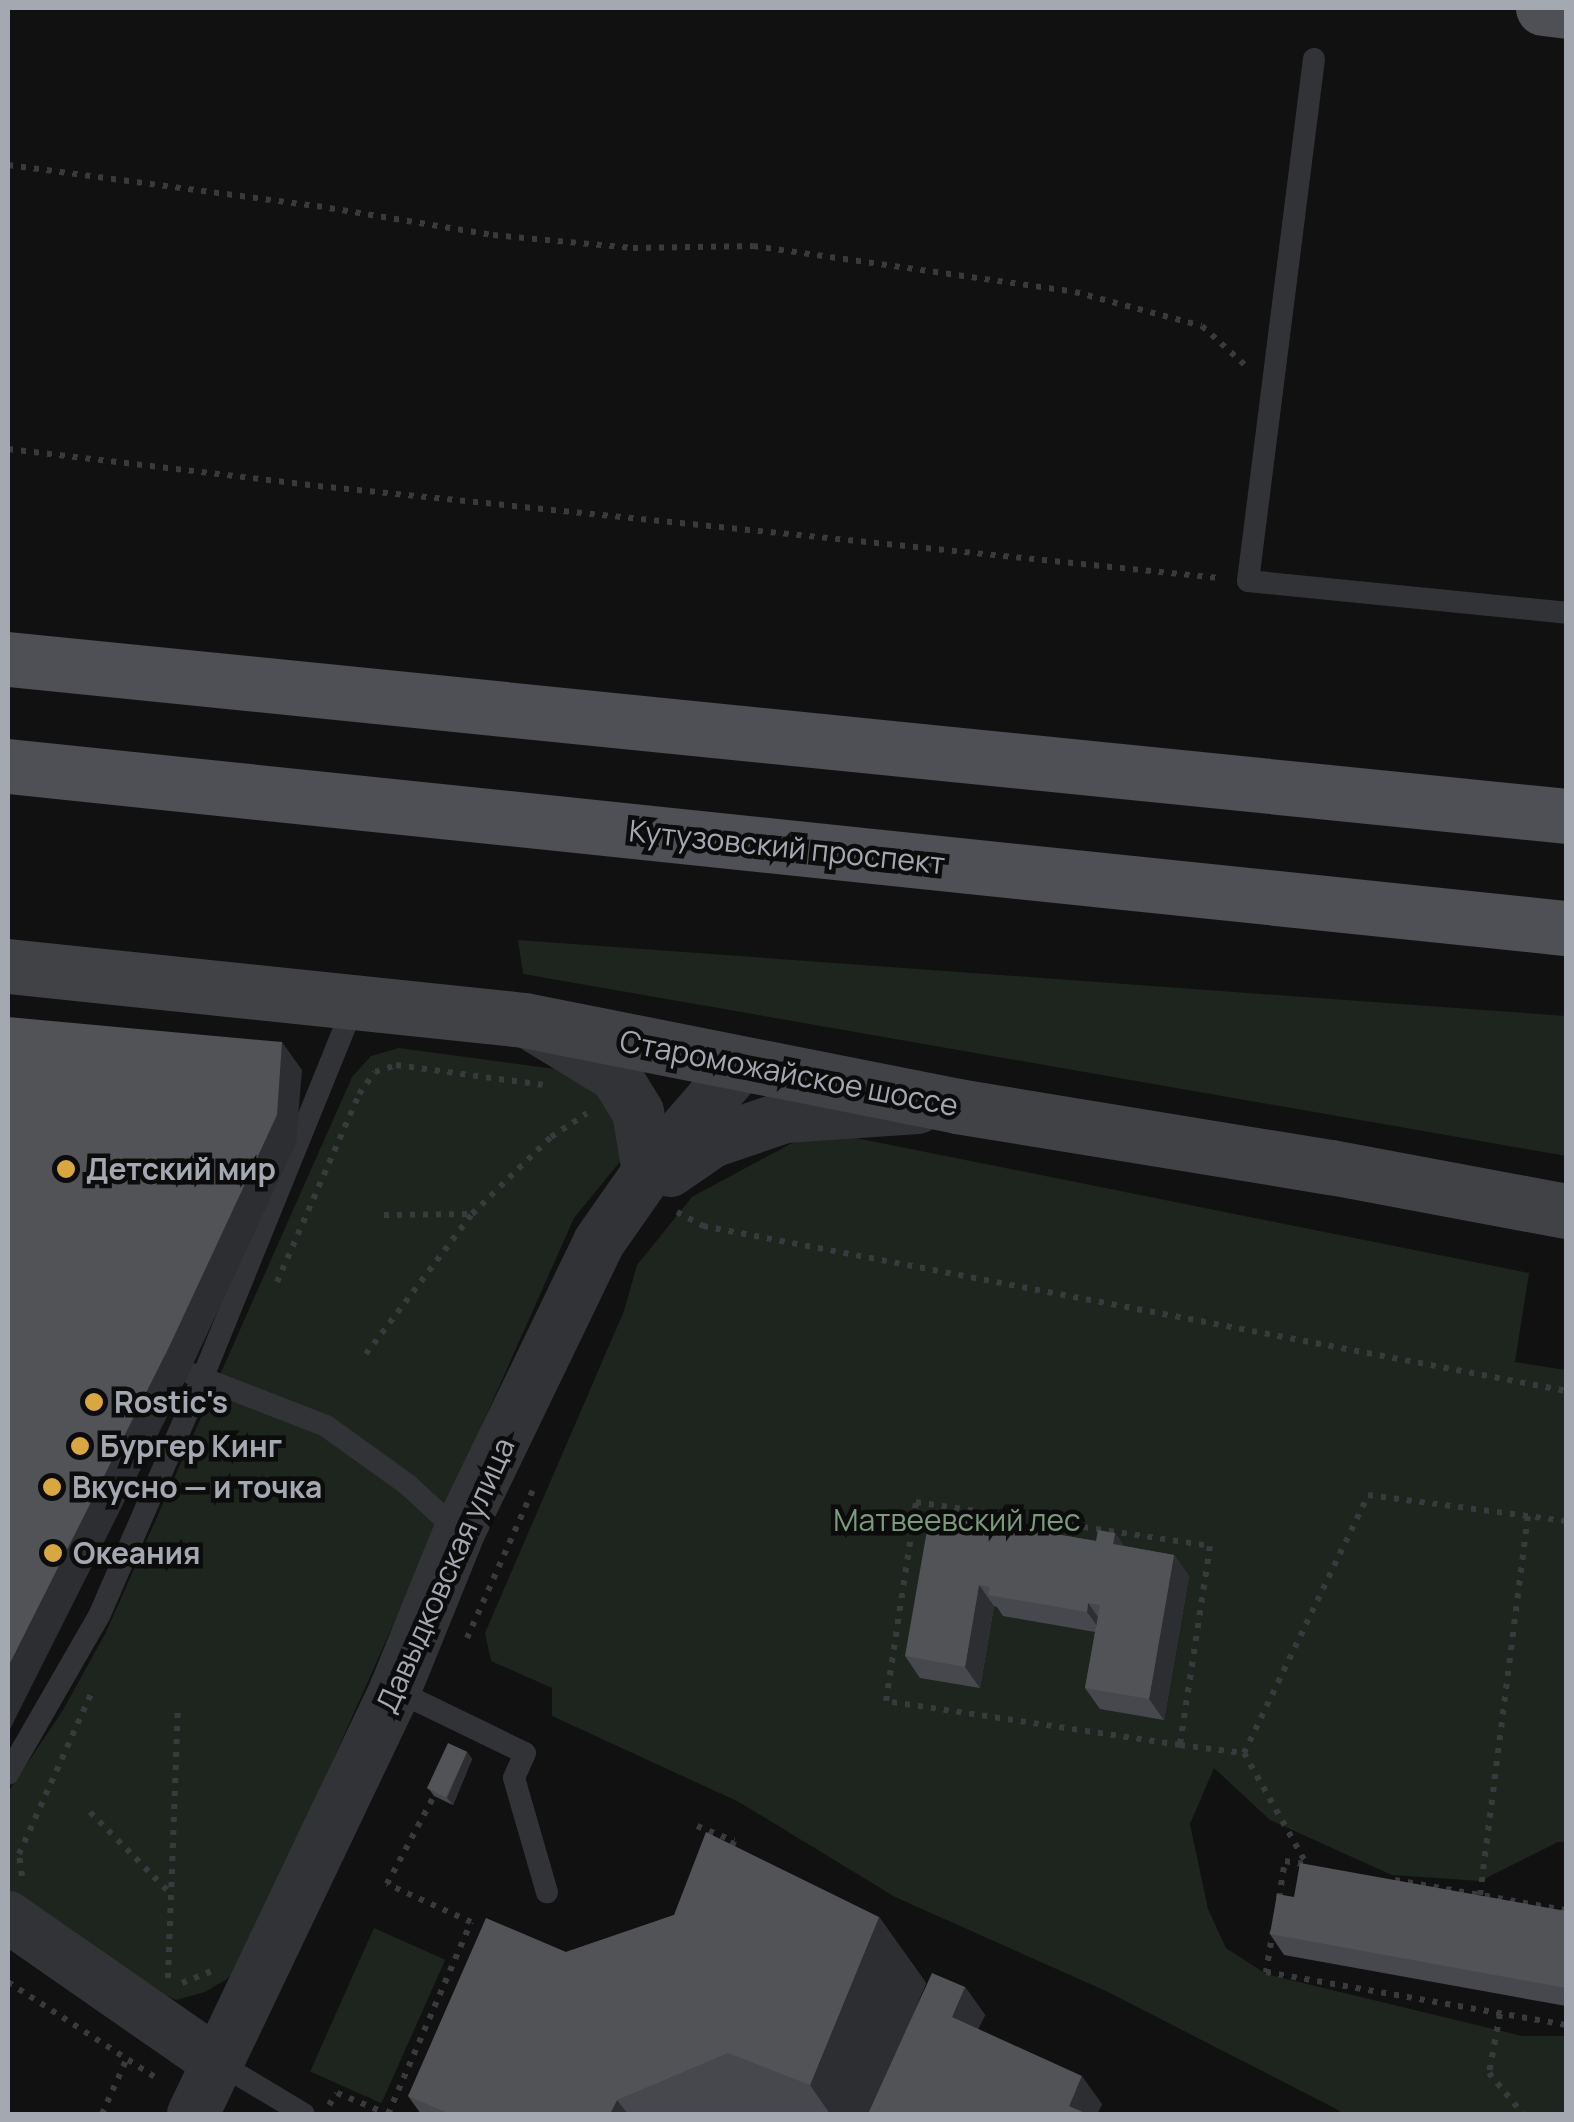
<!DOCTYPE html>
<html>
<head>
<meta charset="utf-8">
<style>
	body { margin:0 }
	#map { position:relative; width:1574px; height:2122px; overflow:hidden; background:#111112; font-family:Manrope,sans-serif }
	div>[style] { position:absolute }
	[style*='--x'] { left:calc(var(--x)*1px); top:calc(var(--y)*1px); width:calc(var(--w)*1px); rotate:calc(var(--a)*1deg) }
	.green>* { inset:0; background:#1e241e; transform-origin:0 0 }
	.path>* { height:6px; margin-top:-3px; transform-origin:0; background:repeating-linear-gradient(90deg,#383a3d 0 5px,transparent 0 13px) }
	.service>* { height:22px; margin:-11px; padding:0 11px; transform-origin:11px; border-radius:11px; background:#323336 }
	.tertiary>* { height:52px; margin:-26px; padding:0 26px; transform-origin:26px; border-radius:26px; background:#323336 }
	.secondary>* { height:55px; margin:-27.5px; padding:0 27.5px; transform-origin:27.5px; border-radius:27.5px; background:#414246 }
	.primary>* { height:55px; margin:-27.5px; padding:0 27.5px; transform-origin:27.5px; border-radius:27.5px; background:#4f5055 }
	.wall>* { inset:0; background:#47484d }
	.shaded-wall>* { inset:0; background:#2d2e31 }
	.building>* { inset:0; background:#515357; transform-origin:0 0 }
	.dots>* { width:28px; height:28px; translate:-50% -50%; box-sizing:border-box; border:5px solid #0c0c0d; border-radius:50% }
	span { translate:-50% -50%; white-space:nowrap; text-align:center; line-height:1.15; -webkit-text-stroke:9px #0c0c0d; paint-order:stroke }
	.street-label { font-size:30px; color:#a4a8b1 }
	.poi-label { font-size:30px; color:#a4a8b1; font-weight:700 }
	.left { translate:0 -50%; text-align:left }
	.park-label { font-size:30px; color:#7d9a7f }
	.frame { position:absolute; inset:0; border:10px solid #a4a8b1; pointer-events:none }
</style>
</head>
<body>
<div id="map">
	<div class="green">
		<i style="clip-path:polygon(518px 940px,1566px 1016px,1566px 1156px,523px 974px)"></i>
		<i style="clip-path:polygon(399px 1048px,600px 1075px,618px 1094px,623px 1158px,574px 1218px,244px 1960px,227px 1979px,205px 1992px,176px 2000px,146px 1986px,8px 1891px,8px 1792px,63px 1710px,106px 1632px,352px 1077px,371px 1056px)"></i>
		<i style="clip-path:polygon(816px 1130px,1529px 1273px,1515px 1362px,1566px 1370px,1566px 1842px,1558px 1842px,1480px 1881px,1392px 1875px,1270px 1820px,1214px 1768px,1190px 1824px,1208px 1909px,1226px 1948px,1266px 1974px,1522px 2036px,1566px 2036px,1566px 2114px,1338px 2114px,1340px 2111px,1108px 1992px,895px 1897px,739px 1802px,552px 1716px,552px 1688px,491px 1661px,485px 1633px,624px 1311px,637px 1265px,692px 1197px)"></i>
		<i style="left:374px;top:1928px;width:78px;height:157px;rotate:24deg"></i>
	</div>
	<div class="path">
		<i style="--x:8;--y:165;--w:312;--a:7.6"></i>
		<i style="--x:317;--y:206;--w:178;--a:9.4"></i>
		<i style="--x:493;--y:235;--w:141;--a:5.3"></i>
		<i style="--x:633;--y:248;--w:120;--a:-1"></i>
		<i style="--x:753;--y:246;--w:325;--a:8.1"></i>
		<i style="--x:1075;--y:292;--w:131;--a:15"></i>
		<i style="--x:1202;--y:326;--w:61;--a:42.3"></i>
		<i style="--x:8;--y:449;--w:312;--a:6.8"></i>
		<i style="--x:318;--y:486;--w:906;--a:5.83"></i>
		<i style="--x:677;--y:1212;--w:30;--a:28"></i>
		<i style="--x:703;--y:1226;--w:879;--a:10.82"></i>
		<i style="--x:384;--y:1215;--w:88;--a:-0.7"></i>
		<i style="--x:277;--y:1282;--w:205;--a:-66.4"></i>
		<i style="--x:359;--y:1094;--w:27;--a:-54"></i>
		<i style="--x:375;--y:1072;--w:22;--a:-18"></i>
		<i style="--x:396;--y:1065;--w:148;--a:7.7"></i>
		<i style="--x:366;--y:1354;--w:176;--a:-52.9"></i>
		<i style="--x:472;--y:1214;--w:110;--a:-44.3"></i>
		<i style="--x:551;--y:1137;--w:43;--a:-33.7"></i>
		<i style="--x:916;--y:1502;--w:297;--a:8.5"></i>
		<i style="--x:1210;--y:1546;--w:201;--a:98.6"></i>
		<i style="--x:1180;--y:1745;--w:297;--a:-171.5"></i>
		<i style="--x:886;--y:1701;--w:201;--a:-81.4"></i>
		<i style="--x:467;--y:1638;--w:167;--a:-66"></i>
		<i style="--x:1180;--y:1745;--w:64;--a:7.1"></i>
		<i style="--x:1244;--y:1753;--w:129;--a:60.6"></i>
		<i style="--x:1244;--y:1753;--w:286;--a:-64.3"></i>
		<i style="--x:1368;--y:1495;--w:200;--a:7.5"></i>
		<i style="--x:90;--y:1812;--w:114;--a:45.4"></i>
		<i style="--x:697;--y:1826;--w:40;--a:22"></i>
		<i style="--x:734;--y:1841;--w:9;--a:111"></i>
		<i style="--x:22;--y:1876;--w:22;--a:-98"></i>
		<i style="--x:19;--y:1854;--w:175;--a:-65.8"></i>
		<i style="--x:1395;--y:1880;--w:174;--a:10"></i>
		<i style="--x:1480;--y:1895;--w:382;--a:-82.8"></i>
		<i style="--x:1279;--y:1898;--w:37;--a:-81"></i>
		<i style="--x:1285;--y:1861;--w:19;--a:9"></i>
		<i style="--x:1273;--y:1930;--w:43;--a:99.5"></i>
		<i style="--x:1266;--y:1972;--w:305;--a:10"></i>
		<i style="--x:168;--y:1978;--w:269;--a:-87.9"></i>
		<i style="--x:8;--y:1982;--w:179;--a:32.9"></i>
		<i style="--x:182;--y:1983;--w:31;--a:-22"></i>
		<i style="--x:1500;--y:2014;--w:60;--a:100.6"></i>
		<i style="--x:1489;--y:2073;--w:53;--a:50.3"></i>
		<i style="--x:329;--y:2105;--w:14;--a:-56"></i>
		<i style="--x:337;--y:2093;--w:55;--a:22.4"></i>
		<i style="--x:102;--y:2114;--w:64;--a:-65.9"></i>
		<i style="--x:388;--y:2114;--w:209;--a:-66.6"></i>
		<i style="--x:471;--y:1922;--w:92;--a:-155.7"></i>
		<i style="--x:387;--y:1884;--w:100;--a:-61.9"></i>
	</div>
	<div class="service">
		<i style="--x:1314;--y:59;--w:526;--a:97.21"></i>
		<i style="--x:1248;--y:581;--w:320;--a:5.7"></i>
		<i style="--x:192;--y:1374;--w:144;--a:21.2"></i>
		<i style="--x:326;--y:1426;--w:101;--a:35.7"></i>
		<i style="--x:408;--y:1485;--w:69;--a:42.7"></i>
		<i style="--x:395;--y:1690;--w:144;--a:25.9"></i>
		<i style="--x:525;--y:1753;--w:27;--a:114"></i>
		<i style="--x:514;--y:1778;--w:119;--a:73.9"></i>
		<i style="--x:8;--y:1774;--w:182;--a:-60.1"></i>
		<i style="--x:99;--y:1616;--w:258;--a:-66.5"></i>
		<i style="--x:202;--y:1379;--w:407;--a:-67.9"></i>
		<i style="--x:217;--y:2062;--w:101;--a:30.9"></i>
	</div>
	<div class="tertiary">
		<i style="--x:534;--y:1026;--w:96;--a:31.4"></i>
		<i style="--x:616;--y:1076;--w:42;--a:58.6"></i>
		<i style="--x:638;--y:1112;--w:61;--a:80.5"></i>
		<i style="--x:670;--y:1171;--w:51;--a:-34.6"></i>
		<i style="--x:712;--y:1142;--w:77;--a:-18.9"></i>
		<i style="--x:785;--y:1117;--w:133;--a:-3.9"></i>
		<i style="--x:8;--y:1917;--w:254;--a:34.8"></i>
		<i style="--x:193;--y:2114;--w:470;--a:-64.5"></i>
		<i style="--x:395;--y:1690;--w:170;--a:-67.9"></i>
		<i style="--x:459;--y:1532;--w:322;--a:-64.2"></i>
		<i style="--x:599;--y:1242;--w:85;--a:-55"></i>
		<i style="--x:648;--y:1172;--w:143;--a:-49"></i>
	</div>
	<div class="secondary">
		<i style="--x:8;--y:966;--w:519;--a:5.97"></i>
		<i style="--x:524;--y:1020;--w:441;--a:11.2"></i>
		<i style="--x:957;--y:1106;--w:379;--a:9.3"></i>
		<i style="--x:1331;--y:1167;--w:239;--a:10.6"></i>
	</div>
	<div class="primary">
		<i style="--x:1543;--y:8;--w:23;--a:7"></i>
		<i style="--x:8;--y:659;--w:1566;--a:5.75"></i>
		<i style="--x:8;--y:766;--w:1566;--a:5.94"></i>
	</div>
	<div class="wall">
		<i style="clip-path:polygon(1019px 1528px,1096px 1541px,1115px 1533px,1124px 1546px,1174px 1555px,1189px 1576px,1164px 1720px,1100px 1709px,1085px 1688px,1095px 1632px,1003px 1616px,997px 1607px,994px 1606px,980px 1688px,920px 1678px,905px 1656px)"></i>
		<i style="clip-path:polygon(467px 1752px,472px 1759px,453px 1805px,434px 1796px,429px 1789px)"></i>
		<i style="clip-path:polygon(1294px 1897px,1566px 1911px,1566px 2006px,1284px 1955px,1270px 1934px)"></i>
		<i style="clip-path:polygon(674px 1915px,879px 1917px,926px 1983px,909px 2024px,965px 1987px,985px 2015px,978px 2029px,1102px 2104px,1097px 2114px,421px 2114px,408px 2096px,566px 1952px)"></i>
	</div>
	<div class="shaded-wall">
		<i style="clip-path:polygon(282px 1042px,302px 1070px,296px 1143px,189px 1373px,8px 1733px,8px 1667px)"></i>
		<i style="clip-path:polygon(1010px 1515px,1025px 1536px,1008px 1526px)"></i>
		<i style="clip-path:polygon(1115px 1533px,1130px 1554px,1113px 1544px)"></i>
		<i style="clip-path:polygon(1174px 1555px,1189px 1576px,1164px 1720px,1149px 1699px)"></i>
		<i style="clip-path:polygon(979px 1585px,994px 1606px,980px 1688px,965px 1667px)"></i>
		<i style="clip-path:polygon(1088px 1603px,1103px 1624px,1102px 1633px,1087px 1612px)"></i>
		<i style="clip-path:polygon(467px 1752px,472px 1759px,453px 1805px,447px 1798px)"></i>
		<i style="clip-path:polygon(879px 1917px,926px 1983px,872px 2114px,830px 2114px,810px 2085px)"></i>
		<i style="clip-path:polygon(965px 1987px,985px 2015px,971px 2044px,952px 2017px)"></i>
		<i style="clip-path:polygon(1082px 2076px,1102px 2104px,1097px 2114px,1075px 2114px,1069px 2106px)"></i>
		<i style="clip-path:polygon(617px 2100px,628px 2114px,610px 2114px)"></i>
	</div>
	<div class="building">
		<i style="clip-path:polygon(8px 1017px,282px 1042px,277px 1115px,170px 1345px,8px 1667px)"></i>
		<i style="clip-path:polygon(990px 1511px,1010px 1515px,1008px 1526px,1096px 1541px,1098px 1530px,1115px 1533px,1113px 1544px,1174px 1555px,1149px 1699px,1085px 1688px,1100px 1605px,1088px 1603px,1087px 1612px,988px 1595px,990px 1587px,979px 1585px,965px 1667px,905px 1656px,930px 1513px,988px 1523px)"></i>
		<i style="left:448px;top:1743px;width:21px;height:50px;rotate:25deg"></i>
		<i style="clip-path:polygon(706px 1832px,879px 1917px,810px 2085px,728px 2053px,617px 2100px,610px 2114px,450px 2114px,408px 2096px,486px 1918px,566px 1952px,674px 1915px)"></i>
		<i style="clip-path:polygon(1300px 1863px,1566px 1911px,1566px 1988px,1270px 1934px,1277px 1894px,1294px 1897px)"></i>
		<i style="clip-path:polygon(932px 1973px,965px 1987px,952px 2017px,1082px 2076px,1069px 2106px,1087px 2114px,868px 2114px)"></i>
	</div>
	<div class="dots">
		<i style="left:66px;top:1169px;background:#d9a742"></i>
		<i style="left:94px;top:1402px;background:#d9a742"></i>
		<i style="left:80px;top:1446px;background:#d9a742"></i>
		<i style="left:52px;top:1487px;background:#d9a742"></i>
		<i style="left:53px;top:1553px;background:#d9a742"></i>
	</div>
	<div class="street-label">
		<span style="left:787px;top:847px;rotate:6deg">Кутузовский проспект</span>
		<span style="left:789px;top:1073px;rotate:11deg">Староможайское шоссе</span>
		<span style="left:445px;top:1575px;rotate:-66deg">Давыдковская улица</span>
	</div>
	<div class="poi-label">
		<span class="left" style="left:86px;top:1169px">Детский мир</span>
		<span class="left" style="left:114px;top:1402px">Rostic's</span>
		<span class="left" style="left:100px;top:1446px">Бургер Кинг</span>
		<span class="left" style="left:72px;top:1487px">Вкусно — и точка</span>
		<span class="left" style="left:73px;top:1553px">Океания</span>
	</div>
	<div class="park-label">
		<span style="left:957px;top:1520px">Матвеевский лес</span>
	</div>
	<div class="frame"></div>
</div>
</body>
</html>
